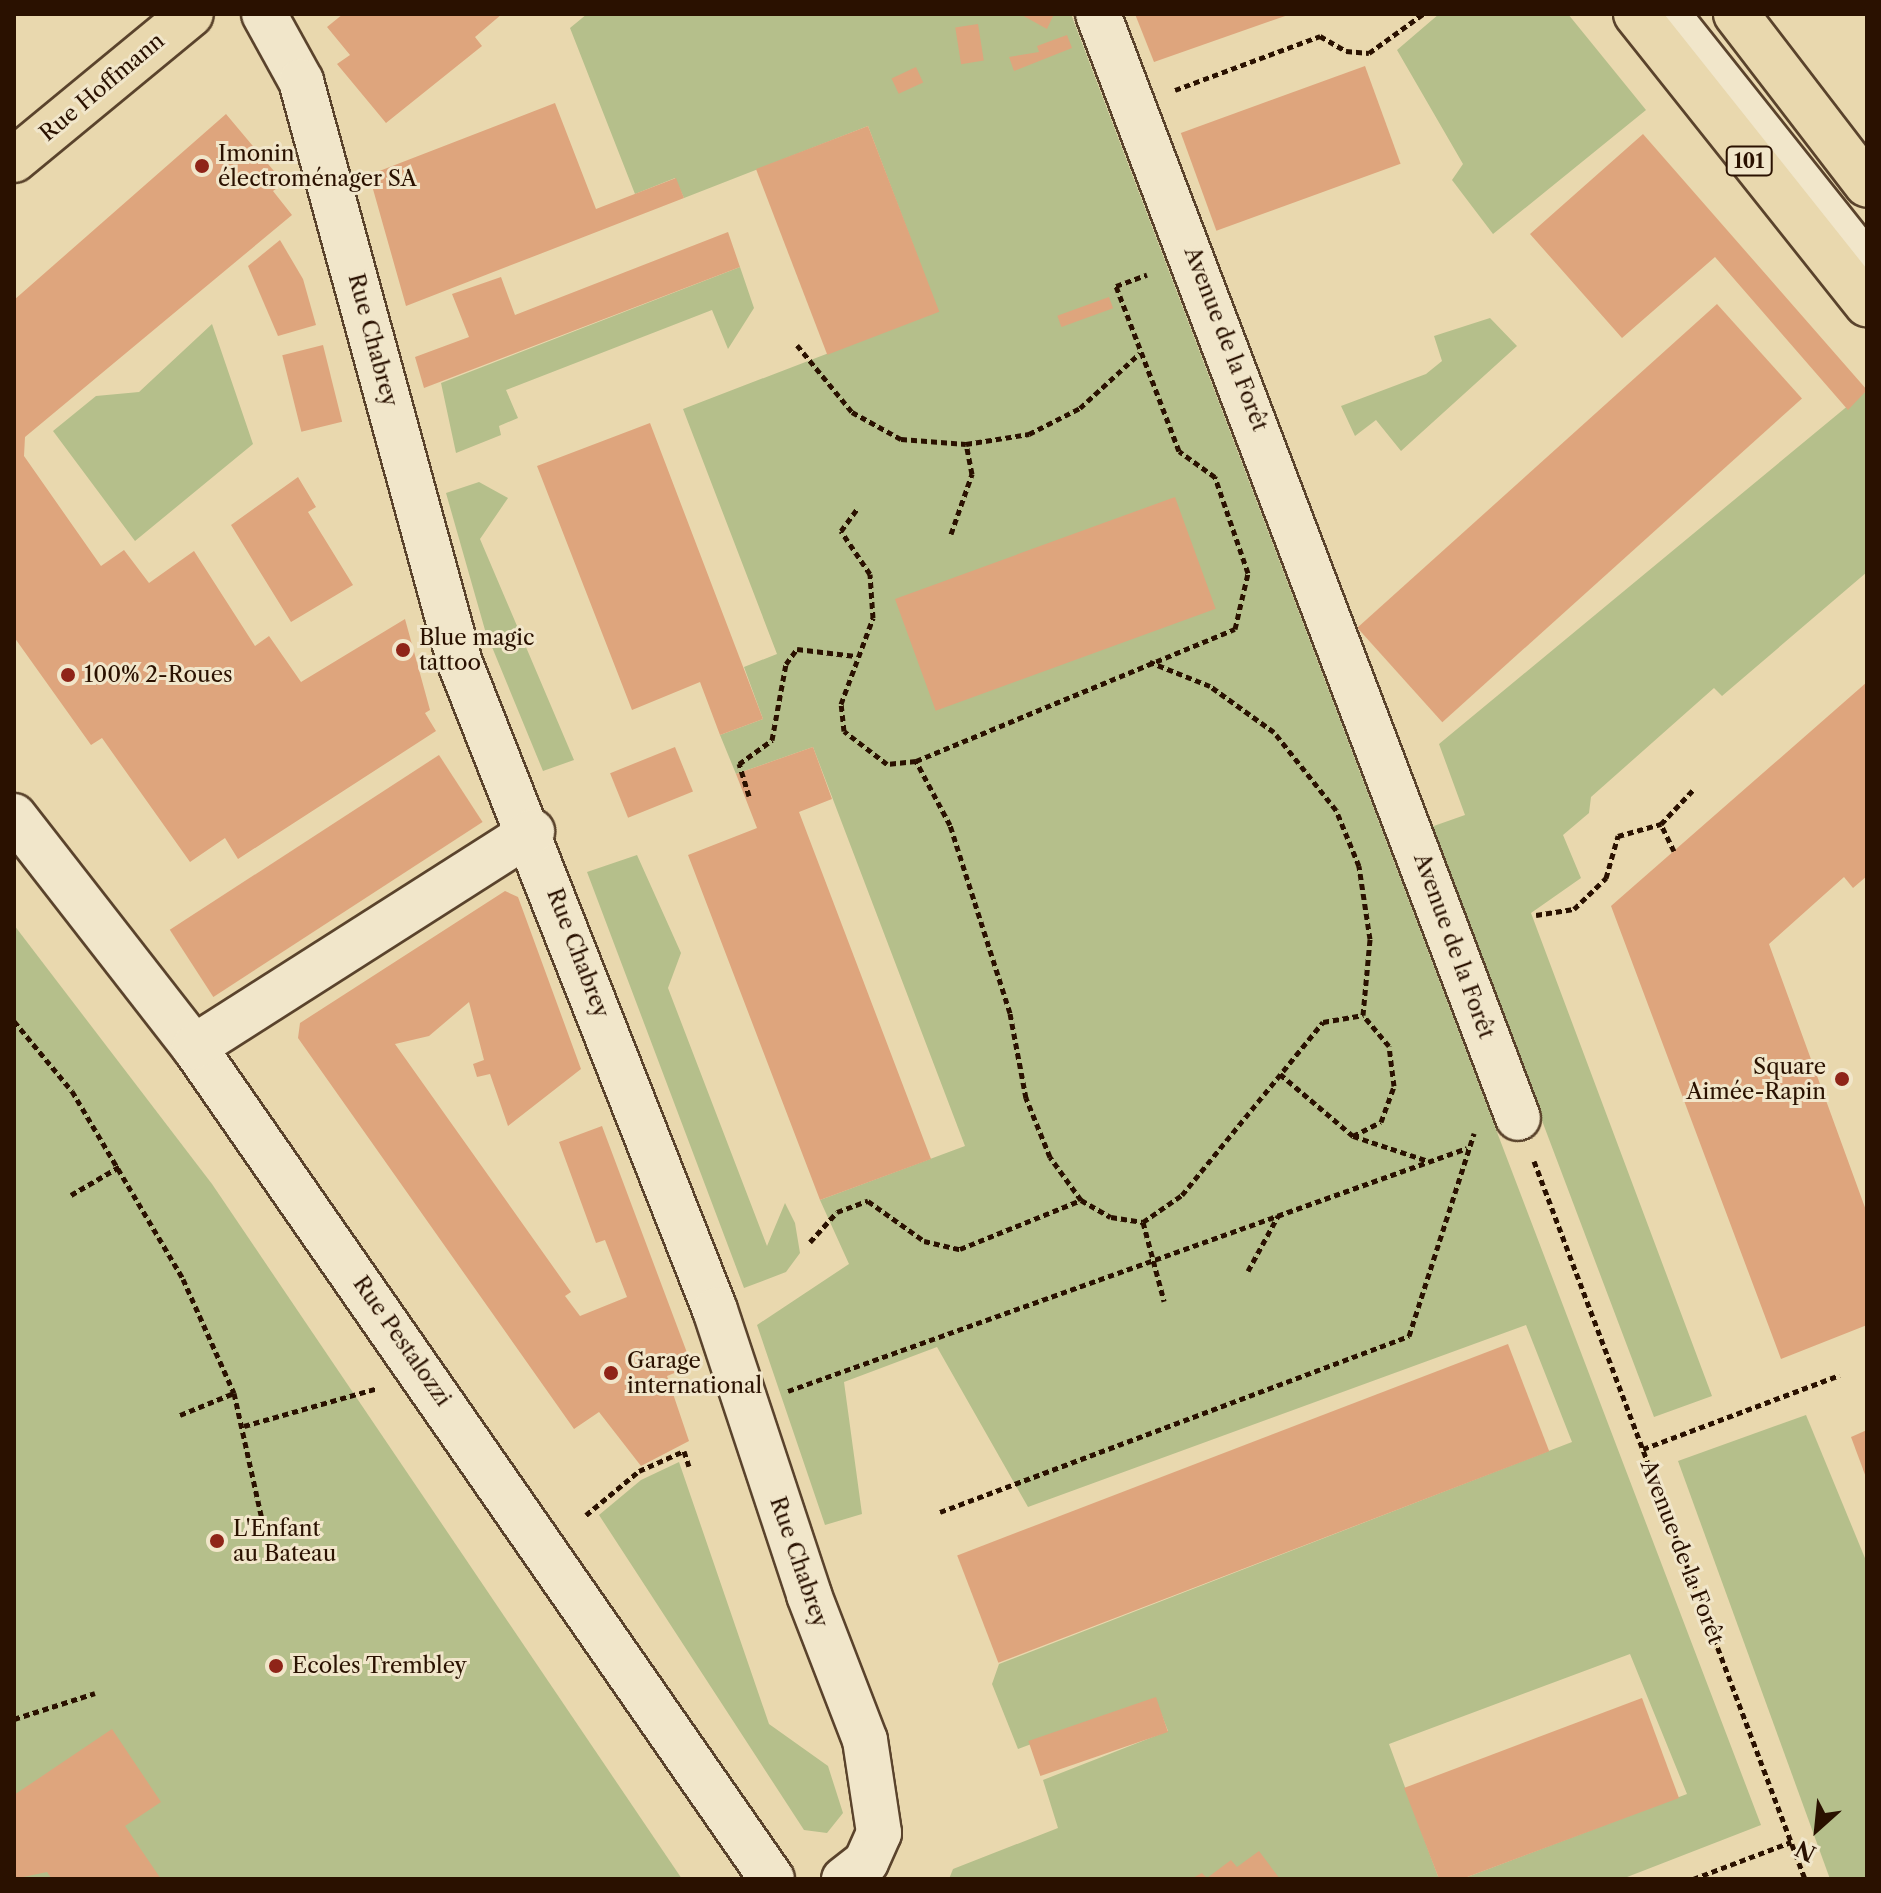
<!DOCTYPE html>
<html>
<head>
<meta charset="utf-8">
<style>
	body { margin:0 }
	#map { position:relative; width:1881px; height:1893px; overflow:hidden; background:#e9d8ae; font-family:"Libre Caslon Text",serif }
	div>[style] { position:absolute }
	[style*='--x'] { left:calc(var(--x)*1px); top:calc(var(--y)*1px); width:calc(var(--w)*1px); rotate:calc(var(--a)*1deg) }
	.green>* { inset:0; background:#b5bf8b }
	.building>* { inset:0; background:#dea57d; transform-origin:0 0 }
	.path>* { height:5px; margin-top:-2.5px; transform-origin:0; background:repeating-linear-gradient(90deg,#2a1100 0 6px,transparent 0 10px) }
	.roads { filter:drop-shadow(2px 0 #5a432c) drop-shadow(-2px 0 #5a432c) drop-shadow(0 2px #5a432c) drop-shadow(0 -2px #5a432c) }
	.minor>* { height:44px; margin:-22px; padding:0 22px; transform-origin:22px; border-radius:22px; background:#f1e6ca }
	.major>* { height:44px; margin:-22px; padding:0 22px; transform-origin:22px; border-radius:22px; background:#e9d8ae }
	.dots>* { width:22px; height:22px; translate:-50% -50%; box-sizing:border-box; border:4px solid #f1e6ca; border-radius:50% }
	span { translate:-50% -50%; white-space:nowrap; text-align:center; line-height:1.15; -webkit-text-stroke:6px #f1e6ca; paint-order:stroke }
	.shield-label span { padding:2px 6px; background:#f1e6ca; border:2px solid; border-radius:6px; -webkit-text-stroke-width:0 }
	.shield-label { font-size:20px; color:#2a1100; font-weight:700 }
	.street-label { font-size:22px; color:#2a1100 }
	.poi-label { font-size:22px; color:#2a1100 }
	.left { translate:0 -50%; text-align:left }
	.right { translate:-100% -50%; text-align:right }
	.frame { position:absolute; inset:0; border:16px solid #2a1100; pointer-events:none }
	.north { position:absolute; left:1777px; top:1789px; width:80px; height:80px; -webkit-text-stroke:6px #f1e6ca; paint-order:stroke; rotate:207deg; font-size:22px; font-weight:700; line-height:32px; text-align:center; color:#2a1100 }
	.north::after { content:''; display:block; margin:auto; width:28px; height:36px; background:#2a1100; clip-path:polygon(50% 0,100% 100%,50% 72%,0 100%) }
</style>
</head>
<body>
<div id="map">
	<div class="green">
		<i style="clip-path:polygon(587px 14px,1071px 14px,1761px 1825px,1622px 1879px,1462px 1879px,1687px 1794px,1630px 1654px,1389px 1744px,1439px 1879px,949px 1879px,953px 1869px,1058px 1828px,1043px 1780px,1168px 1731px,1155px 1698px,1018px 1749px,992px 1684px,999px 1664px,1572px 1442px,1526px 1325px,1028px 1507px,937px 1347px,844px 1382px,862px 1514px,825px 1525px,757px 1325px,849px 1264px,820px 1200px,965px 1146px,813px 747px,736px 774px,720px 735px,763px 719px,744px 667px,777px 654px,683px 409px,938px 311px,868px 126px,684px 198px,675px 178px,635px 194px,570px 28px)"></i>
		<i style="clip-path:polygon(1439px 14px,1568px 14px,1646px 110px,1493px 234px,1452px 180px,1463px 164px,1397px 50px)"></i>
		<i style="clip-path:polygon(740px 267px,754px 308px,728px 349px,712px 310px,506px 390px,518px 418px,499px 426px,501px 435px,456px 453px,441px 383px)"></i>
		<i style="clip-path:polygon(1490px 318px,1517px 346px,1401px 451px,1376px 420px,1355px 436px,1341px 406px,1426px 374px,1442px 361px,1434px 336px)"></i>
		<i style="clip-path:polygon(212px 324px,253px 444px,135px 541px,53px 431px,96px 396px,139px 392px)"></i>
		<i style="clip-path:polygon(1867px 390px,1867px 572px,1722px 696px,1714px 688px,1591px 797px,1589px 813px,1563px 835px,1581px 878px,1531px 913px,1712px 1396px,1654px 1417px,1431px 827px,1465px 815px,1439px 744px)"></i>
		<i style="clip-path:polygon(479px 482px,508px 498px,480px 539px,574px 760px,543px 771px,485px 630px,446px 493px)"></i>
		<i style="clip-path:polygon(637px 855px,681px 953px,668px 988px,767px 1246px,785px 1203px,795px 1223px,800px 1253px,786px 1272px,744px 1288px,587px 872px)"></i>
		<i style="clip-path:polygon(14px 925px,212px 1184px,682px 1879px,14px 1879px)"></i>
		<i style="clip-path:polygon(1806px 1415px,1867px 1563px,1867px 1879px,1830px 1879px,1678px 1461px)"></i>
		<i style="clip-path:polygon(679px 1462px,769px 1724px,828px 1766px,843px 1813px,827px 1833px,804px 1830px,599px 1515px,641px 1480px)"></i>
	</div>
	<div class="building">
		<i style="clip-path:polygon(343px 14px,502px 14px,475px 37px,482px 46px,386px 123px,337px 64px,350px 55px,327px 27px)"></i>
		<i style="clip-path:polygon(1020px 14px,1054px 14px,1047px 29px)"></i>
		<i style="clip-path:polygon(1135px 14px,1288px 14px,1288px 15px,1154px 62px)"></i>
		<i style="left:978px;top:24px;width:37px;height:23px;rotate:81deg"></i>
		<i style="clip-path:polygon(1067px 35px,1072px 48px,1014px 71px,1009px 57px,1039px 52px,1037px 46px)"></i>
		<i style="left:1365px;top:66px;width:104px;height:196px;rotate:70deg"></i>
		<i style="left:916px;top:67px;width:17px;height:27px;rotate:65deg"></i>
		<i style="clip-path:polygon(555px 103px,596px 209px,676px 178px,684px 198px,406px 306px,369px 175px)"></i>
		<i style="clip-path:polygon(226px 114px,284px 183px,273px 191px,292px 215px,25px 437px,24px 456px,101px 566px,124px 550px,149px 583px,194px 551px,255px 646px,269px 636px,301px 682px,405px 619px,430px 710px,425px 713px,436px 731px,238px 859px,225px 838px,190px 862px,102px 738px,91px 745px,14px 637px,14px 300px)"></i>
		<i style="left:868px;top:126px;width:199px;height:120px;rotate:69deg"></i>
		<i style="clip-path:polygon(1643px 134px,1867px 390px,1848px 410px,1715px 257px,1622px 338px,1530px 234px)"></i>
		<i style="clip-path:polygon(728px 232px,740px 267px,424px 388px,415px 357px,469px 337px,452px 294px,501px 277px,515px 315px)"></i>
		<i style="clip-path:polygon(280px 240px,303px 279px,316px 325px,278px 336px,248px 266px)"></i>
		<i style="left:1109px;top:297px;width:12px;height:55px;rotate:70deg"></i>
		<i style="left:1717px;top:304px;width:127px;height:484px;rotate:48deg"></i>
		<i style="left:323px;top:345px;width:79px;height:42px;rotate:76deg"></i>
		<i style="clip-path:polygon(650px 423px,763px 719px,720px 735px,700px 682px,632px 710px,537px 466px)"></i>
		<i style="clip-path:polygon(298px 477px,316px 507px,308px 512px,353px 585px,291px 622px,231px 525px)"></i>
		<i style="left:1175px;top:497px;width:119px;height:298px;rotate:70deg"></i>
		<i style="clip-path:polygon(1867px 682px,1867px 876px,1853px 888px,1844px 877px,1769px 944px,1867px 1213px,1867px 1325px,1781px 1359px,1611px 906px)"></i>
		<i style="left:675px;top:747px;width:48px;height:70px;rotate:68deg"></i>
		<i style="clip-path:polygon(813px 747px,832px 799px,799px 812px,931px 1159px,820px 1200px,688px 855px,757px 828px,736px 774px)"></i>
		<i style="left:439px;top:755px;width:80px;height:321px;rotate:57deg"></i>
		<i style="clip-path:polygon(505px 891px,518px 897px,581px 1069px,508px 1126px,490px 1074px,477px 1077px,473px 1064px,484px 1060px,469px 1002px,429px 1036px,395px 1044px,571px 1292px,565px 1296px,580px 1316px,627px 1297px,605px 1240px,596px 1243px,559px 1142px,602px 1126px,692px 1366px,667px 1376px,689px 1441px,641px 1466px,599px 1412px,574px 1429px,298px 1038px,300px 1023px)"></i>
		<i style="left:1508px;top:1344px;width:115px;height:590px;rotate:69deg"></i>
		<i style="clip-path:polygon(1867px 1430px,1867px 1480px,1851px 1437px)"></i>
		<i style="left:1156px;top:1697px;width:37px;height:135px;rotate:71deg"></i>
		<i style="clip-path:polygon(1642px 1698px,1679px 1798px,1462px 1879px,1439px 1879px,1404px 1788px)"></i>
		<i style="clip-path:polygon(112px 1729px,161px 1802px,125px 1826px,161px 1879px,52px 1879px,47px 1872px,14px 1879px,14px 1795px)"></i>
		<i style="clip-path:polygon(1259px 1851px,1280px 1879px,1191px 1879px,1202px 1873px,1207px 1878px,1231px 1860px,1237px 1867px)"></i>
	</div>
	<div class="path">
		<i style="--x:1175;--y:90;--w:155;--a:-20.4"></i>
		<i style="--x:1320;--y:36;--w:30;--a:30"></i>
		<i style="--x:1346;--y:51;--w:23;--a:5"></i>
		<i style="--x:1369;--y:53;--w:67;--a:-35.8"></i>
		<i style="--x:797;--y:345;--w:87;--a:50.6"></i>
		<i style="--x:852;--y:412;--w:56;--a:28.9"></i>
		<i style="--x:901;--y:439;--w:65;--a:4.4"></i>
		<i style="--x:966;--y:444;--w:64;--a:-9"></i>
		<i style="--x:1029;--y:434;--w:57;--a:-27"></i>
		<i style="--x:1080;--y:408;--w:81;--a:-42.5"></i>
		<i style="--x:951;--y:534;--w:64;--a:-70.7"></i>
		<i style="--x:972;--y:474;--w:31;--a:-101"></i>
		<i style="--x:916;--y:761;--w:345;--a:-22.5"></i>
		<i style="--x:1235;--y:629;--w:57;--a:-76.9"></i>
		<i style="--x:1248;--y:573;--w:102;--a:-109"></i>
		<i style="--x:1215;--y:477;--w:44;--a:-144.2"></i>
		<i style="--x:1179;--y:451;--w:177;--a:-110.9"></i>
		<i style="--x:1116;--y:286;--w:33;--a:-20"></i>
		<i style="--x:749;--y:796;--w:34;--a:-107"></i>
		<i style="--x:739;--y:764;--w:41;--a:-36"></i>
		<i style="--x:772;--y:740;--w:77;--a:-79.6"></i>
		<i style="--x:786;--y:664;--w:19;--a:-54"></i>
		<i style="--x:797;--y:649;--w:59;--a:6.8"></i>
		<i style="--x:1674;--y:851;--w:30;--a:-116"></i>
		<i style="--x:1661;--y:824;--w:48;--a:-46.7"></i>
		<i style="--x:1536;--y:915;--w:38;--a:-9"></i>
		<i style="--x:1574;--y:909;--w:45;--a:-44.1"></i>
		<i style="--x:1606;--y:878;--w:44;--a:-74.1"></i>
		<i style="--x:1618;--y:836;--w:45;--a:-15.6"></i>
		<i style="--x:14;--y:1021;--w:91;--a:50.4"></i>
		<i style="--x:72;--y:1091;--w:218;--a:59.4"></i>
		<i style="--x:183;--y:1279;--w:125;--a:65.9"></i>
		<i style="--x:234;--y:1393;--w:134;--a:77.5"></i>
		<i style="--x:1280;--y:1074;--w:96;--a:40.3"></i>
		<i style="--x:1353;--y:1136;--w:79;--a:18.4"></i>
		<i style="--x:1353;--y:1136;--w:31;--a:-27"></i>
		<i style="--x:1381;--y:1122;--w:38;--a:-70"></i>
		<i style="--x:1394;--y:1086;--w:40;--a:-97.1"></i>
		<i style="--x:1389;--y:1046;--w:40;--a:-130"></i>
		<i style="--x:1534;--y:1161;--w:767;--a:69.32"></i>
		<i style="--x:71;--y:1195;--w:56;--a:-30.3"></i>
		<i style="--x:1081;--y:1200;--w:34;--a:30"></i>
		<i style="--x:1111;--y:1217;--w:32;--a:9"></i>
		<i style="--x:1143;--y:1222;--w:47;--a:-34.7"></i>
		<i style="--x:1182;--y:1195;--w:223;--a:-50.8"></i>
		<i style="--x:1323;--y:1022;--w:41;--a:-9.9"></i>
		<i style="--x:1363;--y:1015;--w:76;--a:-84.7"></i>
		<i style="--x:1370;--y:939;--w:74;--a:-98.6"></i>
		<i style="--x:1359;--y:866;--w:61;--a:-112.3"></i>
		<i style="--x:1336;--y:810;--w:100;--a:-128.5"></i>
		<i style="--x:1274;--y:732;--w:79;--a:-144.3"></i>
		<i style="--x:1210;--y:686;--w:65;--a:-158.2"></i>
		<i style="--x:1143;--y:1222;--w:82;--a:75.1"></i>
		<i style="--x:810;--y:1242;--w:40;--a:-48"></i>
		<i style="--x:837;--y:1212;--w:33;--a:-20"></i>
		<i style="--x:868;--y:1201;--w:69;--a:35.5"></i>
		<i style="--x:924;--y:1241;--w:37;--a:13"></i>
		<i style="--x:960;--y:1249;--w:131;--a:-22"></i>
		<i style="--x:1081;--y:1200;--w:53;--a:-125.8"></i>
		<i style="--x:1050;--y:1157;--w:64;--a:-112.1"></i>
		<i style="--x:1026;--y:1098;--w:86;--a:-100.7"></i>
		<i style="--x:1010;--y:1013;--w:197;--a:-107.7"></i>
		<i style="--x:950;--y:825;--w:72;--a:-118"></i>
		<i style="--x:916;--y:761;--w:29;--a:174"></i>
		<i style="--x:887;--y:764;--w:54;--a:-142.5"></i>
		<i style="--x:844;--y:731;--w:27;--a:-96"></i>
		<i style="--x:841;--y:704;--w:92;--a:-69.6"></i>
		<i style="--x:873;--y:618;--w:44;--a:-93.9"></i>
		<i style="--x:870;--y:574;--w:52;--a:-124"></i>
		<i style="--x:841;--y:531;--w:27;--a:-54"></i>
		<i style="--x:1248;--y:1271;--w:63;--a:-61.4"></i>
		<i style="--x:788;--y:1391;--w:721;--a:-19.69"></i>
		<i style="--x:180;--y:1415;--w:58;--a:-22.2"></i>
		<i style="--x:244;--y:1426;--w:139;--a:-15.8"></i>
		<i style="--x:1643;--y:1449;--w:210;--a:-20.6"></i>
		<i style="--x:940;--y:1512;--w:501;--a:-20.57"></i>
		<i style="--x:1409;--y:1336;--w:213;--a:-72.2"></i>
		<i style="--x:586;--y:1515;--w:69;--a:-39.7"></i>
		<i style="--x:639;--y:1471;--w:49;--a:-24"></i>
		<i style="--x:684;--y:1451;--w:16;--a:72"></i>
		<i style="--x:14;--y:1719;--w:85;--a:-17.8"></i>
		<i style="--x:1693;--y:1879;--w:105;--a:-20.7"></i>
	</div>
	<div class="roads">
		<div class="minor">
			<i style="--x:264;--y:14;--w:77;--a:61.1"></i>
			<i style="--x:301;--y:81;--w:603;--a:74.72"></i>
			<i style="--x:460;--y:663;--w:695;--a:68.49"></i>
			<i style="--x:715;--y:1310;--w:300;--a:71.7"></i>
			<i style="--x:809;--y:1595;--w:155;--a:68.9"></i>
			<i style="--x:865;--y:1740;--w:94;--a:81.4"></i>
			<i style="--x:879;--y:1833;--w:32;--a:114"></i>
			<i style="--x:866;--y:1862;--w:28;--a:142"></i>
			<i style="--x:1098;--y:14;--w:1181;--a:69.17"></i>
			<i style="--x:1667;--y:14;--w:321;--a:51.5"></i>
			<i style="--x:14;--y:816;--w:293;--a:52.1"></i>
			<i style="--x:194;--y:1047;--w:1013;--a:55.21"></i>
			<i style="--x:194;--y:1047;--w:401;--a:-32.5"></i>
		</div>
		<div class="major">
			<i style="--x:1636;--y:14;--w:371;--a:51.5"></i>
			<i style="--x:1736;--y:14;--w:215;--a:52.5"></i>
			<i style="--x:14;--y:160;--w:229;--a:-39.5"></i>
		</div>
	</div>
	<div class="dots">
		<i style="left:202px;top:166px;background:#8f2418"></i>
		<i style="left:403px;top:650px;background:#8f2418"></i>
		<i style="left:68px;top:675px;background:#8f2418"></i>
		<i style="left:1842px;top:1079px;background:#8f2418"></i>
		<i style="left:611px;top:1373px;background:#8f2418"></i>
		<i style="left:217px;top:1541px;background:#8f2418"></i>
		<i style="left:276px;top:1666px;background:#8f2418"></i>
	</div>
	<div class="shield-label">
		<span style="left:1749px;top:161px">101</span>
	</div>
	<div class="street-label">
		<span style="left:102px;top:87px;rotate:-40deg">Rue Hoffmann</span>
		<span style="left:1226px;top:339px;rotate:69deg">Avenue de la Forêt</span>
		<span style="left:373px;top:340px;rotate:75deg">Rue Chabrey</span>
		<span style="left:1454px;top:946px;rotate:70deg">Avenue de la Forêt</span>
		<span style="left:578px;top:953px;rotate:69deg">Rue Chabrey</span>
		<span style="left:402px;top:1341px;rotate:55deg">Rue Pestalozzi</span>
		<span style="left:1682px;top:1552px;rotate:69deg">Avenue de la Forêt</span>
		<span style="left:799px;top:1562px;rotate:71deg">Rue Chabrey</span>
	</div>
	<div class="poi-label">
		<span class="left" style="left:218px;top:166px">Imonin<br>électroménager SA</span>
		<span class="left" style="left:419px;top:650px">Blue magic<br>tattoo</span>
		<span class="left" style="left:84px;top:675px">100% 2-Roues</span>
		<span class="right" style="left:1826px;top:1079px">Square<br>Aimée-Rapin</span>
		<span class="left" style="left:627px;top:1373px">Garage<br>international</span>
		<span class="left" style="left:233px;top:1541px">L'Enfant<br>au Bateau</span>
		<span class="left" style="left:292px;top:1666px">Ecoles Trembley</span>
	</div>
	<div class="frame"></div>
	<div class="north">N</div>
</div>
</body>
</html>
